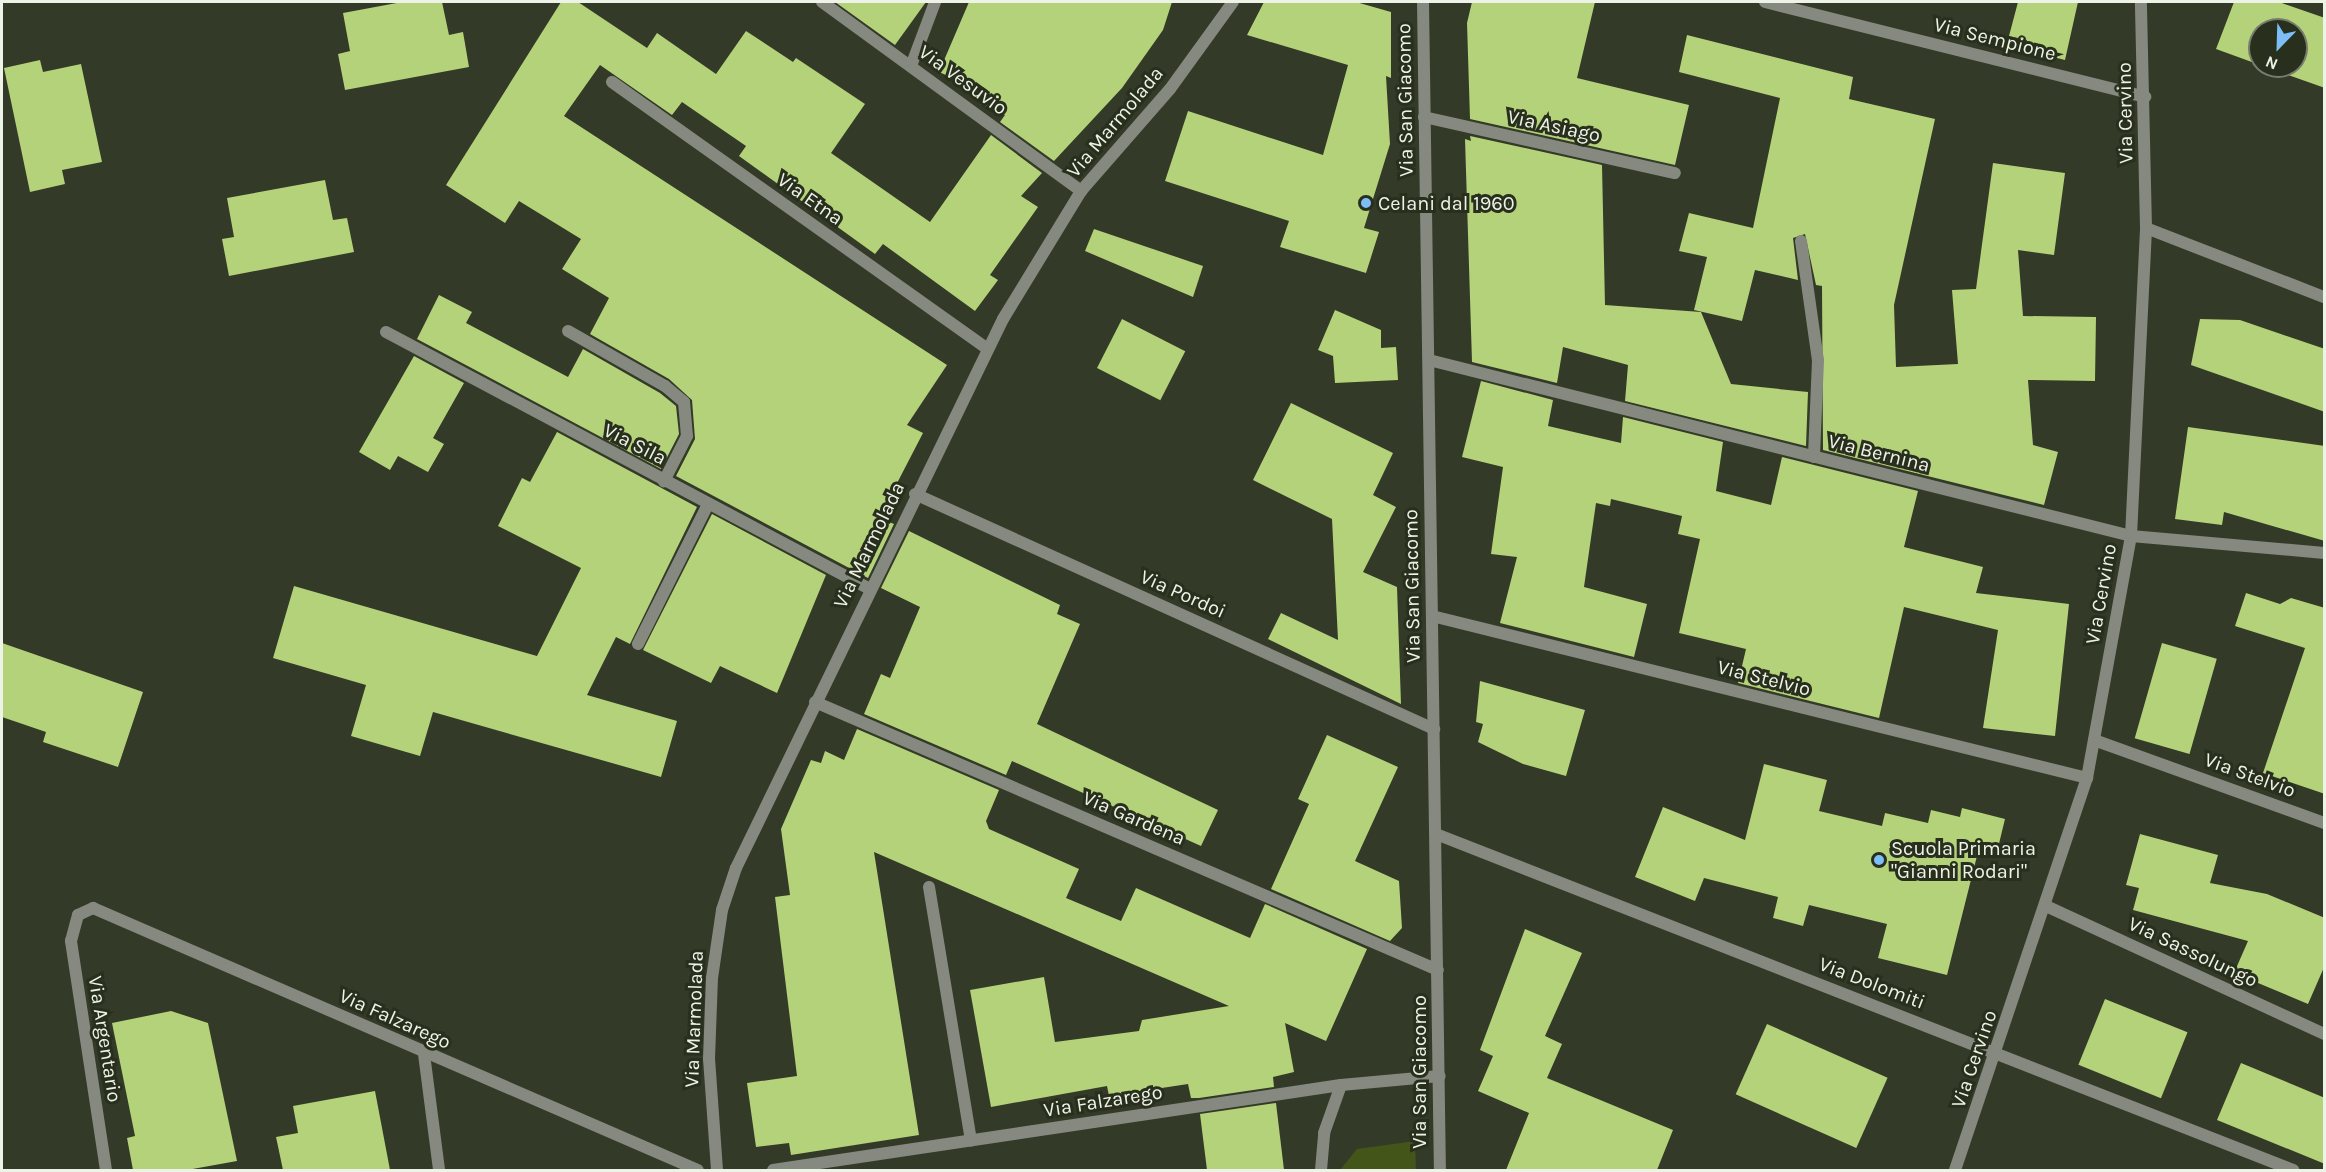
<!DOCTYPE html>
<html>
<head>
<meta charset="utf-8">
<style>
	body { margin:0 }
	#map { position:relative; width:2326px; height:1172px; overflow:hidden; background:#333a27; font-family:Karla,sans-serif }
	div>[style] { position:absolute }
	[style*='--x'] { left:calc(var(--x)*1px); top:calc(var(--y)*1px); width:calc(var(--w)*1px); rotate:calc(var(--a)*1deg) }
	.green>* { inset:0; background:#435519 }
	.building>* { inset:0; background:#b4d279; transform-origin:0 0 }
	.minor>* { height:12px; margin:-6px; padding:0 6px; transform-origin:6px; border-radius:6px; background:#85897f }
	.dots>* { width:16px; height:16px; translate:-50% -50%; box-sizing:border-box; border:3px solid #292f1d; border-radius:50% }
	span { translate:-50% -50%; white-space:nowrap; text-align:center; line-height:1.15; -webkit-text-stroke:6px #292f1d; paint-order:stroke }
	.street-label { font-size:20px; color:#eef3e7 }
	.poi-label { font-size:20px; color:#eef3e7 }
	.left { translate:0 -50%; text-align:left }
	.frame { position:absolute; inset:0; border:3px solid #eef3e7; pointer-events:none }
	.north { position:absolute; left:2248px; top:18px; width:60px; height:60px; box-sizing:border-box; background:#292f1d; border:2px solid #787d6e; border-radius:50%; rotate:203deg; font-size:16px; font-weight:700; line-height:24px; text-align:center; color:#eef3e7 }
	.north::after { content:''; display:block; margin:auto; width:21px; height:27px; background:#7dbef9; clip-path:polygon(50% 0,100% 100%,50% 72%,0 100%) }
</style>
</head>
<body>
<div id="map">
	<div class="green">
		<i style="clip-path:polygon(1415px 1141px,1416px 1170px,1340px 1170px,1357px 1149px)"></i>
	</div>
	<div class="building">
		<i style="clip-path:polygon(402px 2px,442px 2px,449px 35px,463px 32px,469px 67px,345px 90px,338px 54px,350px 51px,343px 13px)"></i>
		<i style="clip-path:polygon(561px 2px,578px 2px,647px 48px,657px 33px,716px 74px,746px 31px,793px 62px,796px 58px,865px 104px,831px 153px,930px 222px,991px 135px,1042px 173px,1021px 196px,1038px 207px,990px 275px,998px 280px,975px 311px,883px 244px,875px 254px,739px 156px,746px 146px,682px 102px,672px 115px,600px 65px,564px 116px,947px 365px,907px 425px,923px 433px,879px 518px,894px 524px,868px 578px,676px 476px,695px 439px,692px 400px,669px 379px,590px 334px,609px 298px,562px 269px,581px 239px,519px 201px,505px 223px,446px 185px)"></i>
		<i style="clip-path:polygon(835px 2px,926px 2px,895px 45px)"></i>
		<i style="clip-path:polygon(969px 2px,1172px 2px,1163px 30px,1122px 88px,1054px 161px,1000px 122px,1005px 115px,980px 104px,985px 92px,939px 72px)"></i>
		<i style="clip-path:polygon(1264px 2px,1356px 2px,1391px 12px,1391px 78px,1386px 76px,1390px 144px,1364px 228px,1379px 232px,1366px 273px,1280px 247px,1289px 221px,1165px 181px,1188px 111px,1323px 155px,1348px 65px,1247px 35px)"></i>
		<i style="clip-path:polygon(1472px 2px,1595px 2px,1577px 78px,1689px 105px,1675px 165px,1470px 119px,1467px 23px)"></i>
		<i style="clip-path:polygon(2018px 2px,2078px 2px,2065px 60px,2025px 50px,2027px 40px,2009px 36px)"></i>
		<i style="clip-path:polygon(2234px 2px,2279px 2px,2325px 18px,2325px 88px,2263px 66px,2296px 66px,2296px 30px,2260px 30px,2260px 65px,2216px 49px)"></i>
		<i style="clip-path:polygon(1687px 35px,1853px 77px,1849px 99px,1935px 119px,1894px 305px,1896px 367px,1958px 364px,1952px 290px,1976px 289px,1993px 163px,2065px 173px,2054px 255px,2018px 250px,2023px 316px,2096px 317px,2095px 381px,2028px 380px,2033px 445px,2058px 452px,2044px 505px,1823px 450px,1822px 286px,1816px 285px,1805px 234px,1793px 238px,1798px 280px,1755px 270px,1742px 321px,1694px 310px,1707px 257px,1679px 251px,1689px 213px,1753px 228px,1780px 98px,1679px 72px)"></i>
		<i style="clip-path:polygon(40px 60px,43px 72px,81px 64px,102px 162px,62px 170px,65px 184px,30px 192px,4px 68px)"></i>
		<i style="clip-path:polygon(1470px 136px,1602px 165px,1605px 305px,1701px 312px,1731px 384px,1808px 392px,1806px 446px,1625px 401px,1628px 365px,1563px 347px,1557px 383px,1472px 362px,1465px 139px,1471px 141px)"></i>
		<i style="clip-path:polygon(325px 180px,333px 220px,347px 218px,354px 252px,229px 276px,222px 239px,234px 237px,227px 198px)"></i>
		<i style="clip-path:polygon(1094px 229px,1203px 266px,1193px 297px,1085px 251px)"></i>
		<i style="clip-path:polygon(439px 295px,472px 312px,466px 323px,568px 377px,583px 349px,660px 393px,676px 406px,679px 434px,661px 469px,417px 339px)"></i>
		<i style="clip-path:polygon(1335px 310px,1381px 330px,1381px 348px,1396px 347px,1398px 380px,1335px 383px,1333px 356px,1318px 350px)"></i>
		<i style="left:1122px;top:319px;width:71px;height:55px;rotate:27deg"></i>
		<i style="clip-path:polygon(2200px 319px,2240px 320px,2325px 349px,2325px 412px,2191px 365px)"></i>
		<i style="clip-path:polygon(414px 356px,464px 383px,433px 438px,444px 444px,428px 472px,398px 456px,390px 470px,359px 452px)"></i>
		<i style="clip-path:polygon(1481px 381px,1553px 400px,1548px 426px,1621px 443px,1623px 417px,1723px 442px,1716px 491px,1771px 505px,1782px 457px,1918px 491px,1904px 547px,1983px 567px,1976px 593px,2069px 604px,2055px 736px,1983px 728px,1998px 630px,1904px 607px,1879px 718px,1738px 683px,1746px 649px,1679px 633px,1700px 539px,1678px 534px,1682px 516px,1611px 499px,1610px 506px,1596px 503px,1584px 587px,1647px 604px,1634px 657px,1500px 623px,1517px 557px,1491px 554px,1503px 467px,1462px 457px)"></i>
		<i style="clip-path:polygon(1291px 403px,1393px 453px,1373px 495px,1396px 507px,1363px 572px,1397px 587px,1401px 704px,1268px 639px,1281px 613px,1338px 640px,1332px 519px,1253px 480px)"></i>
		<i style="clip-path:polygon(2188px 427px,2325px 446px,2325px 541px,2224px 512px,2222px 525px,2175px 519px)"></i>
		<i style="clip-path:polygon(557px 432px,697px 507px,630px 644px,616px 637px,587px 695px,677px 721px,661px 777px,433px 712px,420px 756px,351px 736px,366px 685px,273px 658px,294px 586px,537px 656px,581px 568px,498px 526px,522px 478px,530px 482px)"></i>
		<i style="clip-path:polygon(712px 514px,826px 575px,777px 693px,720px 666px,711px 683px,643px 650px)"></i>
		<i style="clip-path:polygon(909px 531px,1060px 605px,1057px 614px,1080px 624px,1037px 724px,1218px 810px,1201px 846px,1012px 761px,1006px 775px,864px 714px,881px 674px,890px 678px,920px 607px,881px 588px)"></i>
		<i style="clip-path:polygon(2246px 593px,2280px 604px,2291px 598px,2325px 608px,2325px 794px,2263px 773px,2305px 648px,2235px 626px)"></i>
		<i style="clip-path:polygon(2px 643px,143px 692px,118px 767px,43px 742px,46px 732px,2px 717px)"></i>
		<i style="left:2162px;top:643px;width:57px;height:99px;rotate:16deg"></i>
		<i style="clip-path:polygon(1480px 681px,1585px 710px,1566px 776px,1523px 764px,1478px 742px,1483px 724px,1476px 722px)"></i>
		<i style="clip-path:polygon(857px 729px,999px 790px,986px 821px,989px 829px,1079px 869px,1066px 898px,1121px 921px,1136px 888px,1250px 938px,1265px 904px,1367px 949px,1326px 1041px,1285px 1023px,1294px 1072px,1273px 1077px,1274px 1087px,1199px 1098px,1191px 1098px,1188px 1084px,1109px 1096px,1107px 1086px,991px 1107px,970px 990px,1044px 977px,1055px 1042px,1139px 1031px,1142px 1020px,1229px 1006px,874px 852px,919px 1135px,791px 1155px,789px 1143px,756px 1147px,747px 1083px,797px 1076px,775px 897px,790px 895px,781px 829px,811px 760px,821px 763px,825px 751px,844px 760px)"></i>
		<i style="clip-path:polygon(1327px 735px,1398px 767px,1355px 861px,1399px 881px,1402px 928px,1390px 941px,1271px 889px,1309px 804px,1298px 799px)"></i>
		<i style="clip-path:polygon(1764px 764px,1827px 780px,1819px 811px,1882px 826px,1885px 813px,1928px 823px,1931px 810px,1960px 817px,1962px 808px,2005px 819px,1996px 856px,1978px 852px,1947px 975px,1878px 958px,1887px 924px,1809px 905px,1803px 926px,1773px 918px,1778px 897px,1704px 878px,1695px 901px,1635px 877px,1663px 807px,1745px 840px)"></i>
		<i style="clip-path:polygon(2140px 834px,2218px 855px,2210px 883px,2267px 894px,2325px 918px,2325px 965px,2308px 1004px,2234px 973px,2248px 941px,2133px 910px,2139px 888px,2126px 885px)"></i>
		<i style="clip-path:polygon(1525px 929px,1582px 953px,1545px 1036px,1562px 1044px,1547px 1078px,1673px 1130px,1657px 1170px,1506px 1170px,1529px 1113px,1478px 1091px,1493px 1056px,1480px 1050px)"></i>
		<i style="left:2105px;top:999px;width:89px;height:71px;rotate:22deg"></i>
		<i style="clip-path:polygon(171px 1011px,208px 1023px,237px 1161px,187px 1170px,133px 1170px,127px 1138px,135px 1136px,112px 1023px)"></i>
		<i style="left:1767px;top:1024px;width:132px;height:77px;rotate:24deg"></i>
		<i style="clip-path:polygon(2241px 1063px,2325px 1098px,2325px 1164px,2217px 1120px)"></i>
		<i style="clip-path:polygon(375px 1091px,390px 1170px,283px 1170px,276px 1137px,298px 1133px,293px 1106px)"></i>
		<i style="clip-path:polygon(1276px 1103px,1284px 1170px,1207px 1170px,1200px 1114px)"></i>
	</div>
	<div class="minor">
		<i style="--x:822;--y:2;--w:321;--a:36.1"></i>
		<i style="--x:1423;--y:2;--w:1168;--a:89.17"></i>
		<i style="--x:1765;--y:2;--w:392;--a:14"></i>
		<i style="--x:911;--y:66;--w:68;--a:-69.4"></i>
		<i style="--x:612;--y:82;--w:459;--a:35.4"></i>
		<i style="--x:1424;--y:117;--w:257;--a:12.6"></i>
		<i style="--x:2146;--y:228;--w:191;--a:21.2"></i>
		<i style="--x:1801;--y:241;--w:120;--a:81.9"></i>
		<i style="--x:1818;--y:360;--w:97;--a:92.4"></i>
		<i style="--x:568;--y:331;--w:112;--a:29.6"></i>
		<i style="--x:665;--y:386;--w:25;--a:40"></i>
		<i style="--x:684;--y:402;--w:34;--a:85"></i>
		<i style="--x:687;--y:436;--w:51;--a:117.1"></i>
		<i style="--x:386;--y:332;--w:546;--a:27.97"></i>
		<i style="--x:1429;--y:360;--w:724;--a:14.07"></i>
		<i style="--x:2131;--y:536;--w:194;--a:5"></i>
		<i style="--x:915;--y:494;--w:570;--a:24.36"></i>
		<i style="--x:1432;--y:616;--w:675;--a:13.89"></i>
		<i style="--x:638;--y:644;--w:157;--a:-63.4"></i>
		<i style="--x:815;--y:702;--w:678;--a:23.28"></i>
		<i style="--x:2094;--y:740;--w:245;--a:19.8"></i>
		<i style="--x:1436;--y:834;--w:921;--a:21.41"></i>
		<i style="--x:929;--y:887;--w:257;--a:80.6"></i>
		<i style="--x:2046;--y:906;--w:306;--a:24.7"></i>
		<i style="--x:424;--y:1054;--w:117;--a:82.6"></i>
		<i style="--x:106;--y:1170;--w:232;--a:-98.7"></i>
		<i style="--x:71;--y:941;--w:27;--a:-75"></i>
		<i style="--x:78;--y:915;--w:17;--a:-25"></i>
		<i style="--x:93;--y:908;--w:659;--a:23.42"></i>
		<i style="--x:717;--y:1170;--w:111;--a:-94.1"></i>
		<i style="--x:709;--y:1059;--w:81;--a:-87.9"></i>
		<i style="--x:712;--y:978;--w:69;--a:-81.6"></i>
		<i style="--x:722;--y:910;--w:44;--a:-71.6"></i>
		<i style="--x:736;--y:868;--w:610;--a:-64.06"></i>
		<i style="--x:1003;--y:319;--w:150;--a:-58.6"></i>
		<i style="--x:1081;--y:191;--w:135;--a:-48.9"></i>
		<i style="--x:1170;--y:89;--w:107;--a:-54.1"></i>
		<i style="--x:773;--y:1170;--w:574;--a:-8.51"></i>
		<i style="--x:1341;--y:1085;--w:99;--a:-5.2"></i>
		<i style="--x:1321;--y:1170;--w:37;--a:-85"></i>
		<i style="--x:1324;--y:1133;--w:51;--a:-70.5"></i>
		<i style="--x:1955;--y:1170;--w:414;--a:-71.4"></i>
		<i style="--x:2087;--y:778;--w:246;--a:-79.7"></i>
		<i style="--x:2131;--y:536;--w:308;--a:-87.2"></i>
		<i style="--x:2146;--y:228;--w:226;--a:-91.3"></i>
	</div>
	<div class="dots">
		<i style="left:1366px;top:203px;background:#7dbef9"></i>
		<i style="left:1879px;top:860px;background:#7dbef9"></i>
	</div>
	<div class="street-label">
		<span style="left:1995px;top:39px;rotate:14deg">Via Sempione</span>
		<span style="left:963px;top:80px;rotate:36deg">Via Vesuvio</span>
		<span style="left:1405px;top:100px;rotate:-91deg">Via San Giacomo</span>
		<span style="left:2125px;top:113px;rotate:-91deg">Via Cervino</span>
		<span style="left:1115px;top:122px;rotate:-50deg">Via Marmolada</span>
		<span style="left:1554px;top:126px;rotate:12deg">Via Asiago</span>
		<span style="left:810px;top:199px;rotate:35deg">Via Etna</span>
		<span style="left:635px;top:444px;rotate:27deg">Via Sila</span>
		<span style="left:1879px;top:453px;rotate:14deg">Via Bernina</span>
		<span style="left:869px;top:545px;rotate:-64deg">Via Marmolada</span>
		<span style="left:1412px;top:586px;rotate:-91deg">Via San Giacomo</span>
		<span style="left:1183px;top:594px;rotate:24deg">Via Pordoi</span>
		<span style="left:2101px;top:594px;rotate:-80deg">Via Cervino</span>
		<span style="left:1764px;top:678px;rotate:14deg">Via Stelvio</span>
		<span style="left:2250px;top:775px;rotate:20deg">Via Stelvio</span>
		<span style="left:1134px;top:818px;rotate:23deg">Via Gardena</span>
		<span style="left:2193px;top:952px;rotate:25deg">Via Sassolungo</span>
		<span style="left:1872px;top:983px;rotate:21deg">Via Dolomiti</span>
		<span style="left:395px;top:1019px;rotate:24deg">Via Falzarego</span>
		<span style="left:694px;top:1019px;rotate:-88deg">Via Marmolada</span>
		<span style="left:105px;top:1039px;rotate:81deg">Via Argentario</span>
		<span style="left:1974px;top:1059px;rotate:-71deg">Via Cervino</span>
		<span style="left:1419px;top:1072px;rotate:-90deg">Via San Giacomo</span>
		<span style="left:1103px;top:1101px;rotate:-9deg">Via Falzarego</span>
	</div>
	<div class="poi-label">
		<span class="left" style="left:1378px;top:203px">Celani dal 1960</span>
		<span class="left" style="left:1891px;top:860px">Scuola Primaria<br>"Gianni Rodari"</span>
	</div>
	<div class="frame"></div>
	<div class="north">N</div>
</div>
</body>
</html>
